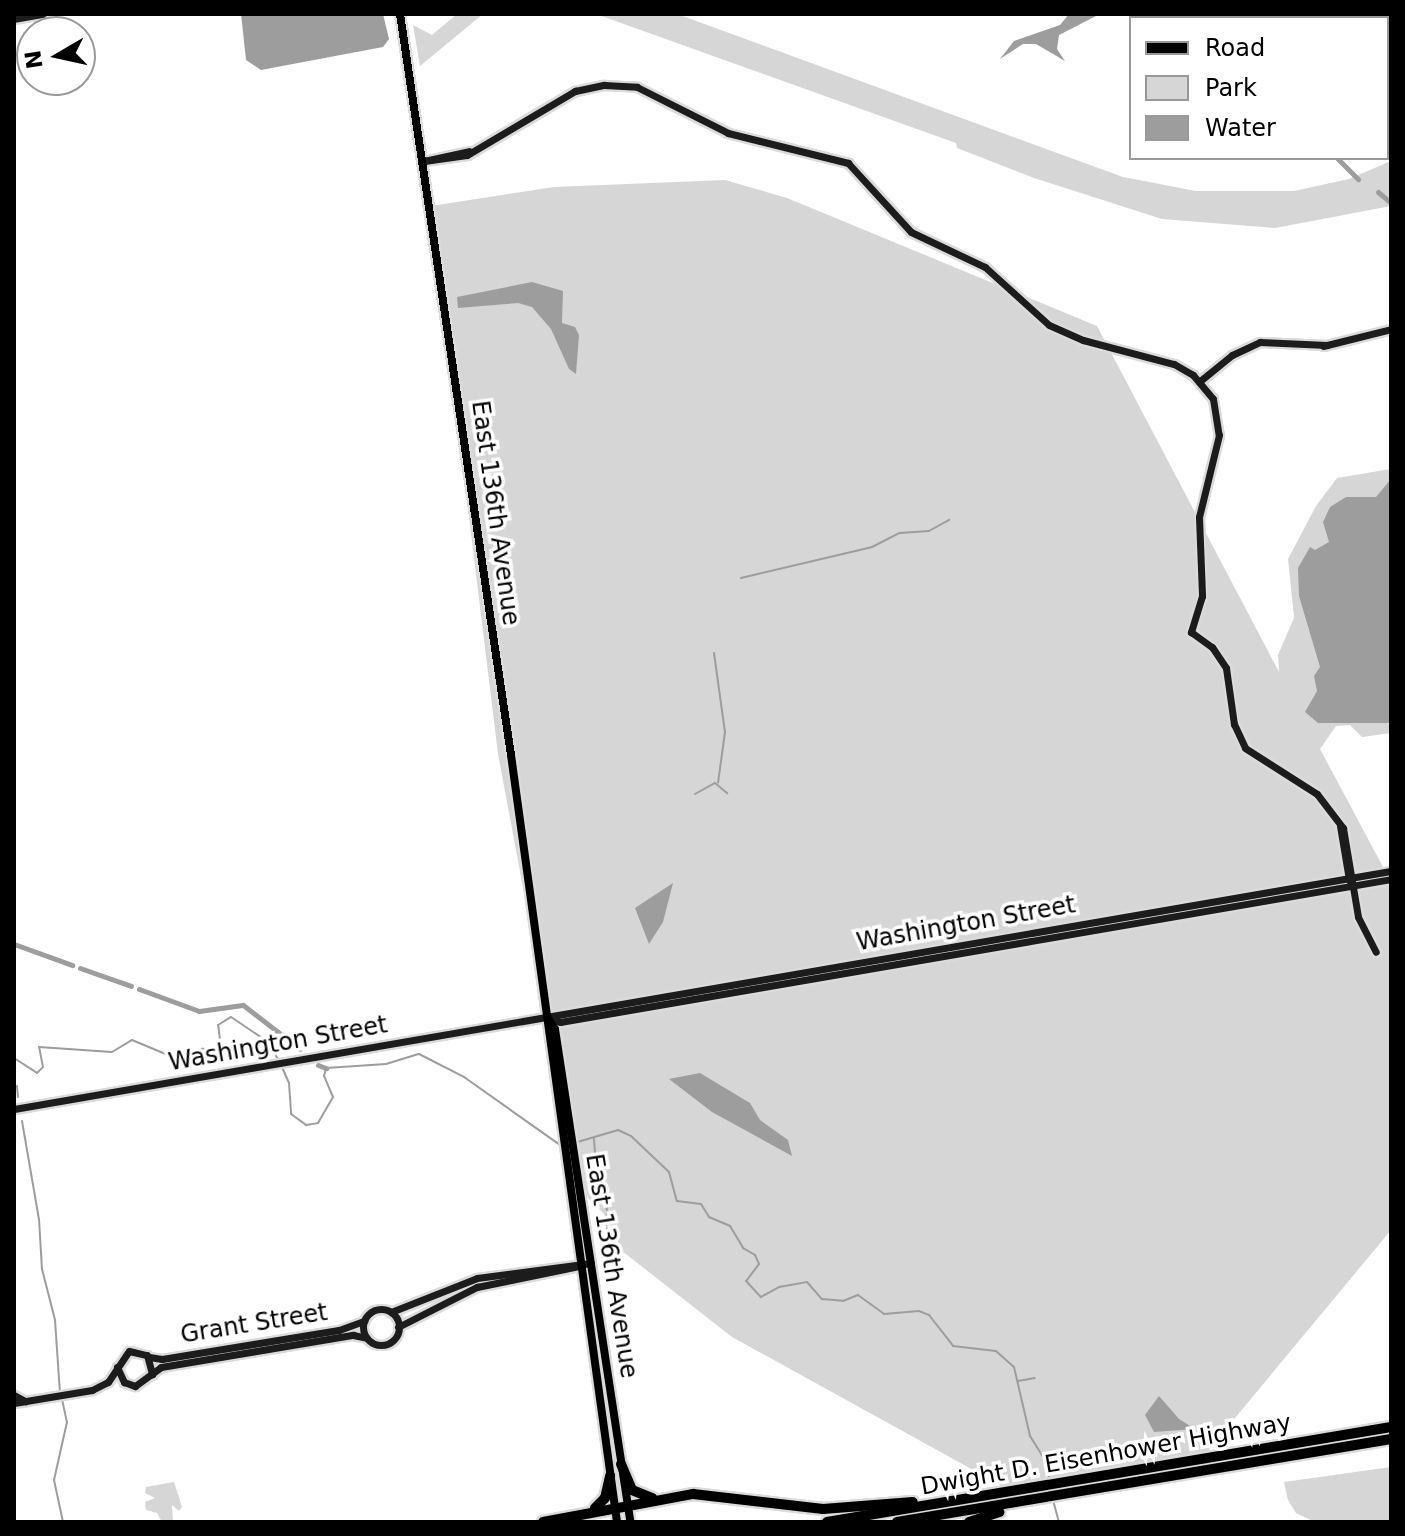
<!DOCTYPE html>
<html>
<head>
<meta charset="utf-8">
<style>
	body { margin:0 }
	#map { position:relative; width:1405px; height:1536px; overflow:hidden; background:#fff; font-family:"DejaVu Sans",sans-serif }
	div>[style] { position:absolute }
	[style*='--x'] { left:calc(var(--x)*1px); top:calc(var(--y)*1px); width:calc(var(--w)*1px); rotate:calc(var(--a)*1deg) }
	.green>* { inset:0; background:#d6d6d6 }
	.water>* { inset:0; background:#9d9d9d }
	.stream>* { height:2px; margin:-1px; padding:0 1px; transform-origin:1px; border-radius:1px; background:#9d9d9d }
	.canal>* { height:5px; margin:-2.5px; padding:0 2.5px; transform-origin:2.5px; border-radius:2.5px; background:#9d9d9d }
	.roads { filter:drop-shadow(2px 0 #dbdbdb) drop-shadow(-2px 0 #dbdbdb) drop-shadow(0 2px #dbdbdb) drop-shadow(0 -2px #dbdbdb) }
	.secondary>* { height:7px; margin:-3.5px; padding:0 3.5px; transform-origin:3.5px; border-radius:3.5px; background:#1c1c1c }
	.secondary>.ring { margin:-3.5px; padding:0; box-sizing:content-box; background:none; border:7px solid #1c1c1c; border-radius:50% }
	.primary>* { height:8px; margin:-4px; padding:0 4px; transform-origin:4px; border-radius:4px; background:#000 }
	.highway>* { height:10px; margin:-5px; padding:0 5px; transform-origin:5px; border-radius:5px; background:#000 }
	span { translate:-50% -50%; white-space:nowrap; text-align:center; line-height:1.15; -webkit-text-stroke:7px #fff; paint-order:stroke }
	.street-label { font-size:24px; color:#000 }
	.frame { position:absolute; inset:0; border:16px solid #000; pointer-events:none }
	.legend { position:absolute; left:1129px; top:16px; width:260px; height:144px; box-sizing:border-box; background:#fff; border:2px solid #999; margin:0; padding:10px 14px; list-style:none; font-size:24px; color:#000 }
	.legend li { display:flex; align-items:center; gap:16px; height:40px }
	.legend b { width:40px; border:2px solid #999 }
	.north { position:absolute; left:16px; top:16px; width:80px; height:80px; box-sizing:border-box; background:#fff; border:2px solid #999; border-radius:50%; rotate:261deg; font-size:22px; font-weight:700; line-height:32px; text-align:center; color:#000 }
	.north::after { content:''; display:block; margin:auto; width:28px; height:36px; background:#000; clip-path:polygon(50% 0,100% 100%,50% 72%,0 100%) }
</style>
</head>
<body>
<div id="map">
	<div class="green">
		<i style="clip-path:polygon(457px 14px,483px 14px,420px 66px,413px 25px,432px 35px)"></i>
		<i style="clip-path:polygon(596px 14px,677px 14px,1123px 177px,1196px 191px,1294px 191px,1349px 179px,1391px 161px,1391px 206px,1275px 228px,1162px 219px,1034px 178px,957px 148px,956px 143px)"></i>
		<i style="clip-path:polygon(725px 180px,787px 198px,1097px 326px,1279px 672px,1278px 655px,1294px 618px,1288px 559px,1316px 506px,1337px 478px,1391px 469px,1391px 733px,1362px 737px,1350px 725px,1336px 726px,1320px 749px,1391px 882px,1391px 1230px,1206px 1453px,1004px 1487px,732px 1337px,622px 1251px,604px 1214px,588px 1198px,566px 1117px,498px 754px,431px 206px,554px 187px)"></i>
		<i style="clip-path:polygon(1391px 1467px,1391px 1522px,1315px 1522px,1296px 1513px,1288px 1500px,1284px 1482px)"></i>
		<i style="clip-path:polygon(174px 1482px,182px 1507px,179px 1511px,172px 1505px,173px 1522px,162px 1522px,157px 1513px,146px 1510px,145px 1502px,155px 1498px,145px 1493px,146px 1487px)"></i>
	</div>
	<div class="water">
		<i style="clip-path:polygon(241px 14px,383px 14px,389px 39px,383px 47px,261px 70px,246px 60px)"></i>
		<i style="clip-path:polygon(1069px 14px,1100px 14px,1059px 35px,1057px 49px,1065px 61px,1036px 44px,1023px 44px,1000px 59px,1014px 41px,1060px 25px)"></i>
		<i style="clip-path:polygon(532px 282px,563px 291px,562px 323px,575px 327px,579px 335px,576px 374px,569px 369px,551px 329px,532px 307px,518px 303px,458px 308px,457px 297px)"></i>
		<i style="clip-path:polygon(1391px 479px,1391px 723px,1318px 723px,1305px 712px,1317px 691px,1314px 676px,1320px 667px,1299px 596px,1298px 568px,1310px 547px,1315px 550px,1329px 542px,1323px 522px,1330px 507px,1346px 497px,1376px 497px)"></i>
		<i style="clip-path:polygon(673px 883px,663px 922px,649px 944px,635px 908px)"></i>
		<i style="clip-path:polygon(700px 1073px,750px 1103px,760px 1120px,788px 1140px,792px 1156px,712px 1112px,669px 1079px)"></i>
		<i style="clip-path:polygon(1159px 1396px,1179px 1419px,1195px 1429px,1154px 1432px,1145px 1415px)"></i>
	</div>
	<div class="stream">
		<i style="--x:741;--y:578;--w:135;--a:-13.3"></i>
		<i style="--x:872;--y:547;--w:31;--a:-27"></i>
		<i style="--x:900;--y:533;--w:29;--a:-4"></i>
		<i style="--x:929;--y:531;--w:23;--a:-29"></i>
		<i style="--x:714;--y:653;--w:80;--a:82.1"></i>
		<i style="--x:725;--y:732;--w:51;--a:97.8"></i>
		<i style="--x:695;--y:794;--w:23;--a:-29"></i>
		<i style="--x:715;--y:783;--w:16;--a:40"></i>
		<i style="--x:14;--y:1058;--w:27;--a:33"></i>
		<i style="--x:37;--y:1073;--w:8;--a:-45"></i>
		<i style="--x:43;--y:1067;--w:20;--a:-101"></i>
		<i style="--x:39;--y:1047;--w:73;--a:3.9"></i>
		<i style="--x:112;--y:1052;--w:23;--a:-31"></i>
		<i style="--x:132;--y:1040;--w:52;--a:22.6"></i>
		<i style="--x:180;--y:1060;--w:25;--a:-27"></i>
		<i style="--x:202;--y:1049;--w:19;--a:-3"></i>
		<i style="--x:221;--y:1048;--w:23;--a:-97"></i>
		<i style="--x:218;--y:1025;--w:15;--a:-32"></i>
		<i style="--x:231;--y:1017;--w:45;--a:34"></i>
		<i style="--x:268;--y:1042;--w:20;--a:60"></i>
		<i style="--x:281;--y:1065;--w:20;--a:66"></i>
		<i style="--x:289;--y:1083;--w:31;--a:86"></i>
		<i style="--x:291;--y:1114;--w:19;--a:36"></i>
		<i style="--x:306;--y:1125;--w:12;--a:-9"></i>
		<i style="--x:318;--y:1123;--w:30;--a:-60"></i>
		<i style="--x:333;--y:1097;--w:23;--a:-113"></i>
		<i style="--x:324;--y:1076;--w:8;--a:-76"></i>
		<i style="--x:326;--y:1068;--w:60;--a:-3.8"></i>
		<i style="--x:386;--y:1064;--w:34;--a:-17"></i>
		<i style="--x:419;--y:1054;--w:51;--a:27.1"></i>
		<i style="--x:464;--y:1077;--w:118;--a:35.3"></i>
		<i style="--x:17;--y:1086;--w:11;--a:85"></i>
		<i style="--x:22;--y:1121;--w:99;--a:80.2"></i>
		<i style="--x:39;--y:1219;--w:50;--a:86.6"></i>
		<i style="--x:42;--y:1269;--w:53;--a:75.7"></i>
		<i style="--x:55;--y:1320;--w:73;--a:86.1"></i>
		<i style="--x:594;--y:1139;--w:32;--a:86"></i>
		<i style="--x:596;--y:1171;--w:41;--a:74.2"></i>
		<i style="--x:607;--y:1210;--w:36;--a:92"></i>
		<i style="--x:574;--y:1143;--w:46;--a:-16.5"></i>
		<i style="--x:618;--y:1130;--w:14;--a:25"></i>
		<i style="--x:631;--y:1136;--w:52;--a:43.5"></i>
		<i style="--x:669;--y:1172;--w:30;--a:75"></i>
		<i style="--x:677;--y:1201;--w:24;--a:7"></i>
		<i style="--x:701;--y:1204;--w:15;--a:58"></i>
		<i style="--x:709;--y:1217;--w:23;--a:23"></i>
		<i style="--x:730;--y:1226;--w:26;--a:59"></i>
		<i style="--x:743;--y:1248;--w:14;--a:30"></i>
		<i style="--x:755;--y:1255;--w:10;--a:66"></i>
		<i style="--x:759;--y:1264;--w:21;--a:127"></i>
		<i style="--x:746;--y:1281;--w:22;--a:47"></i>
		<i style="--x:761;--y:1297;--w:21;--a:-29"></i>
		<i style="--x:779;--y:1287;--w:28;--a:-10"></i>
		<i style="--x:807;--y:1282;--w:23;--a:49"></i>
		<i style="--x:822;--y:1299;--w:21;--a:5"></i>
		<i style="--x:843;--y:1301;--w:16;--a:-22"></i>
		<i style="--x:858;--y:1295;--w:32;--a:36"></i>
		<i style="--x:884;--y:1314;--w:35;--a:-5"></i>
		<i style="--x:919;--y:1311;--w:11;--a:22"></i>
		<i style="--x:929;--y:1315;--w:39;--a:52"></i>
		<i style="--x:953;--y:1346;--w:43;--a:6.6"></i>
		<i style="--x:996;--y:1351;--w:24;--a:42"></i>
		<i style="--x:1014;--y:1367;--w:71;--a:76.9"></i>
		<i style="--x:1030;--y:1436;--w:31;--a:58"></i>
		<i style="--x:1046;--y:1462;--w:20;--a:79"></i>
		<i style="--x:1018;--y:1381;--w:17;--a:-10"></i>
		<i style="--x:62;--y:1399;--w:24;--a:78"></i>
		<i style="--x:67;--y:1422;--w:59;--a:102.6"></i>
		<i style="--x:54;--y:1480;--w:43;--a:77.9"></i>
		<i style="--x:1053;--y:1500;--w:23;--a:75"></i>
	</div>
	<div class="canal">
		<i style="--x:1220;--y:14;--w:4;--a:76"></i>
		<i style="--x:1337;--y:158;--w:30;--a:45"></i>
		<i style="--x:1378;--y:192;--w:17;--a:40"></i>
		<i style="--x:14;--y:944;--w:62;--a:19.9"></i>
		<i style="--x:80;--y:968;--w:54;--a:19.4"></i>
		<i style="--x:139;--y:989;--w:64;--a:20.1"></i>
		<i style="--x:199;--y:1011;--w:44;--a:-7.8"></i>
		<i style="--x:243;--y:1005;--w:72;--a:37.7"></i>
		<i style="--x:318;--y:1065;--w:9;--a:21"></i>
	</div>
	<div class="roads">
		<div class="secondary">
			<i style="--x:14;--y:19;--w:29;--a:-10"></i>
			<i style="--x:424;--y:161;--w:43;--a:-7.9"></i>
			<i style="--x:467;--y:155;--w:126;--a:-30.7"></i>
			<i style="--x:575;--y:91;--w:30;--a:-12"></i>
			<i style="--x:604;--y:85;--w:33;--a:3"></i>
			<i style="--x:637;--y:87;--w:102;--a:26.8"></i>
			<i style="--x:728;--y:133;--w:124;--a:14"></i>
			<i style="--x:848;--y:163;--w:93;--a:47.6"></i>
			<i style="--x:911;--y:232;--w:82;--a:25.3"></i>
			<i style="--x:985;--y:267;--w:86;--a:42.2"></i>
			<i style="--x:1049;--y:325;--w:37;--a:24"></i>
			<i style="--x:1083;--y:340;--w:94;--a:14.8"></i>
			<i style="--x:1174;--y:364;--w:22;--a:30"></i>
			<i style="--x:1193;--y:375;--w:31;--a:50"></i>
			<i style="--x:1213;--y:399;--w:36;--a:81"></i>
			<i style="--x:1219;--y:435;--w:84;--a:103.7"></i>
			<i style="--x:1199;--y:517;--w:79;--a:87.8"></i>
			<i style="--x:1202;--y:596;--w:38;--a:107"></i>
			<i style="--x:1191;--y:632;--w:26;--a:36"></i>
			<i style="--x:1212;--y:647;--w:25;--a:56"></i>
			<i style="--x:1226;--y:668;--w:57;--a:81.9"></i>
			<i style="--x:1234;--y:724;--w:26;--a:65"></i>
			<i style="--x:1245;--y:748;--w:85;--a:32.6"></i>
			<i style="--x:1317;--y:794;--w:43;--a:52.6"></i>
			<i style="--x:1343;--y:828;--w:90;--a:80.4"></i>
			<i style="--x:1358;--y:917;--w:39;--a:63"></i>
			<i style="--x:424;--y:161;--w:46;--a:-12.5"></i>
			<i style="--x:1323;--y:346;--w:70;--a:-14"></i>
			<i style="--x:1200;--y:381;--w:41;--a:-39.1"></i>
			<i style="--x:1232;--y:355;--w:31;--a:-25"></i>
			<i style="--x:1260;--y:342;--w:67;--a:2.6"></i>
			<i style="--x:1340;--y:826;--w:55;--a:80.5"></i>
			<i style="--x:548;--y:1018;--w:13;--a:18"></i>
			<i style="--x:560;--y:1022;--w:843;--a:-9.76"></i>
			<i style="--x:14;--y:1109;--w:1397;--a:-9.81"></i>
			<i class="ring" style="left:363px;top:1309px;width:29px;height:29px"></i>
			<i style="--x:391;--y:1312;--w:92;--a:-21.6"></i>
			<i style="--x:477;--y:1278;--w:115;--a:-7.5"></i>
			<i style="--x:398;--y:1327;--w:89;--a:-26.9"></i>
			<i style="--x:477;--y:1287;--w:104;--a:-11.6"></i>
			<i style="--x:149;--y:1357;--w:13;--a:9"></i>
			<i style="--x:162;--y:1359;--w:179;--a:-9.3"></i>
			<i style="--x:339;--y:1330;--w:27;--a:-20"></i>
			<i style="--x:117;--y:1367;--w:17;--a:65"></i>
			<i style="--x:124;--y:1382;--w:12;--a:20"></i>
			<i style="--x:135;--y:1386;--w:32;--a:-36"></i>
			<i style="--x:161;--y:1367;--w:195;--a:-9.5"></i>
			<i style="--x:353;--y:1335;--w:14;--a:12"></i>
			<i style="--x:14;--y:1395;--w:13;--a:29"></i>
			<i style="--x:14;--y:1403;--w:79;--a:-9.5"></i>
			<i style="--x:92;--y:1390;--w:18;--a:-27"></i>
			<i style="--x:108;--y:1382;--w:37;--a:-56"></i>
			<i style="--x:129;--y:1351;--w:18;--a:13"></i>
			<i style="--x:147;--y:1355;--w:20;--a:75"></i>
		</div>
		<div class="primary">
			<i style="--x:400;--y:14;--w:749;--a:81.48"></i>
			<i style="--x:511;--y:755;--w:774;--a:82.13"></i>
			<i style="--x:548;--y:1018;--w:13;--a:58"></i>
			<i style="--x:555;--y:1029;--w:499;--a:81.3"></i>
		</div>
		<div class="highway">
			<i style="--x:621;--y:1464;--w:28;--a:67"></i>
			<i style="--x:632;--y:1490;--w:22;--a:22"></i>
			<i style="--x:595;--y:1508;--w:14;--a:-45"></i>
			<i style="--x:605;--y:1498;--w:23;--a:-77"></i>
			<i style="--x:543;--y:1522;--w:153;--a:-10.6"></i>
			<i style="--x:693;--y:1494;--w:131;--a:6.6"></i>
			<i style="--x:823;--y:1509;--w:90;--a:-4.4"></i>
			<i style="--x:827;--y:1522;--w:572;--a:-9.56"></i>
			<i style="--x:897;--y:1522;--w:501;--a:-9.54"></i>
			<i style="--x:969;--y:1522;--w:32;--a:-18"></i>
		</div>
	</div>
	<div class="street-label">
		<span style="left:495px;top:513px;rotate:82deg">East 136th Avenue</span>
		<span style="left:966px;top:924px;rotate:-10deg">Washington Street</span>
		<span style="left:278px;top:1044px;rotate:-10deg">Washington Street</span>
		<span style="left:611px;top:1266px;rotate:81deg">East 136th Avenue</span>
		<span style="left:254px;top:1324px;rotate:-9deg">Grant Street</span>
		<span style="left:1106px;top:1455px;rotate:-10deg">Dwight D. Eisenhower Highway</span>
	</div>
	<div class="frame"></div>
	<ul class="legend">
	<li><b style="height:10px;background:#000"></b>Road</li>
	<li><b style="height:22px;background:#d6d6d6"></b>Park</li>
	<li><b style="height:22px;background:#9d9d9d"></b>Water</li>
	</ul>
	<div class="north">N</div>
</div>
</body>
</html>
